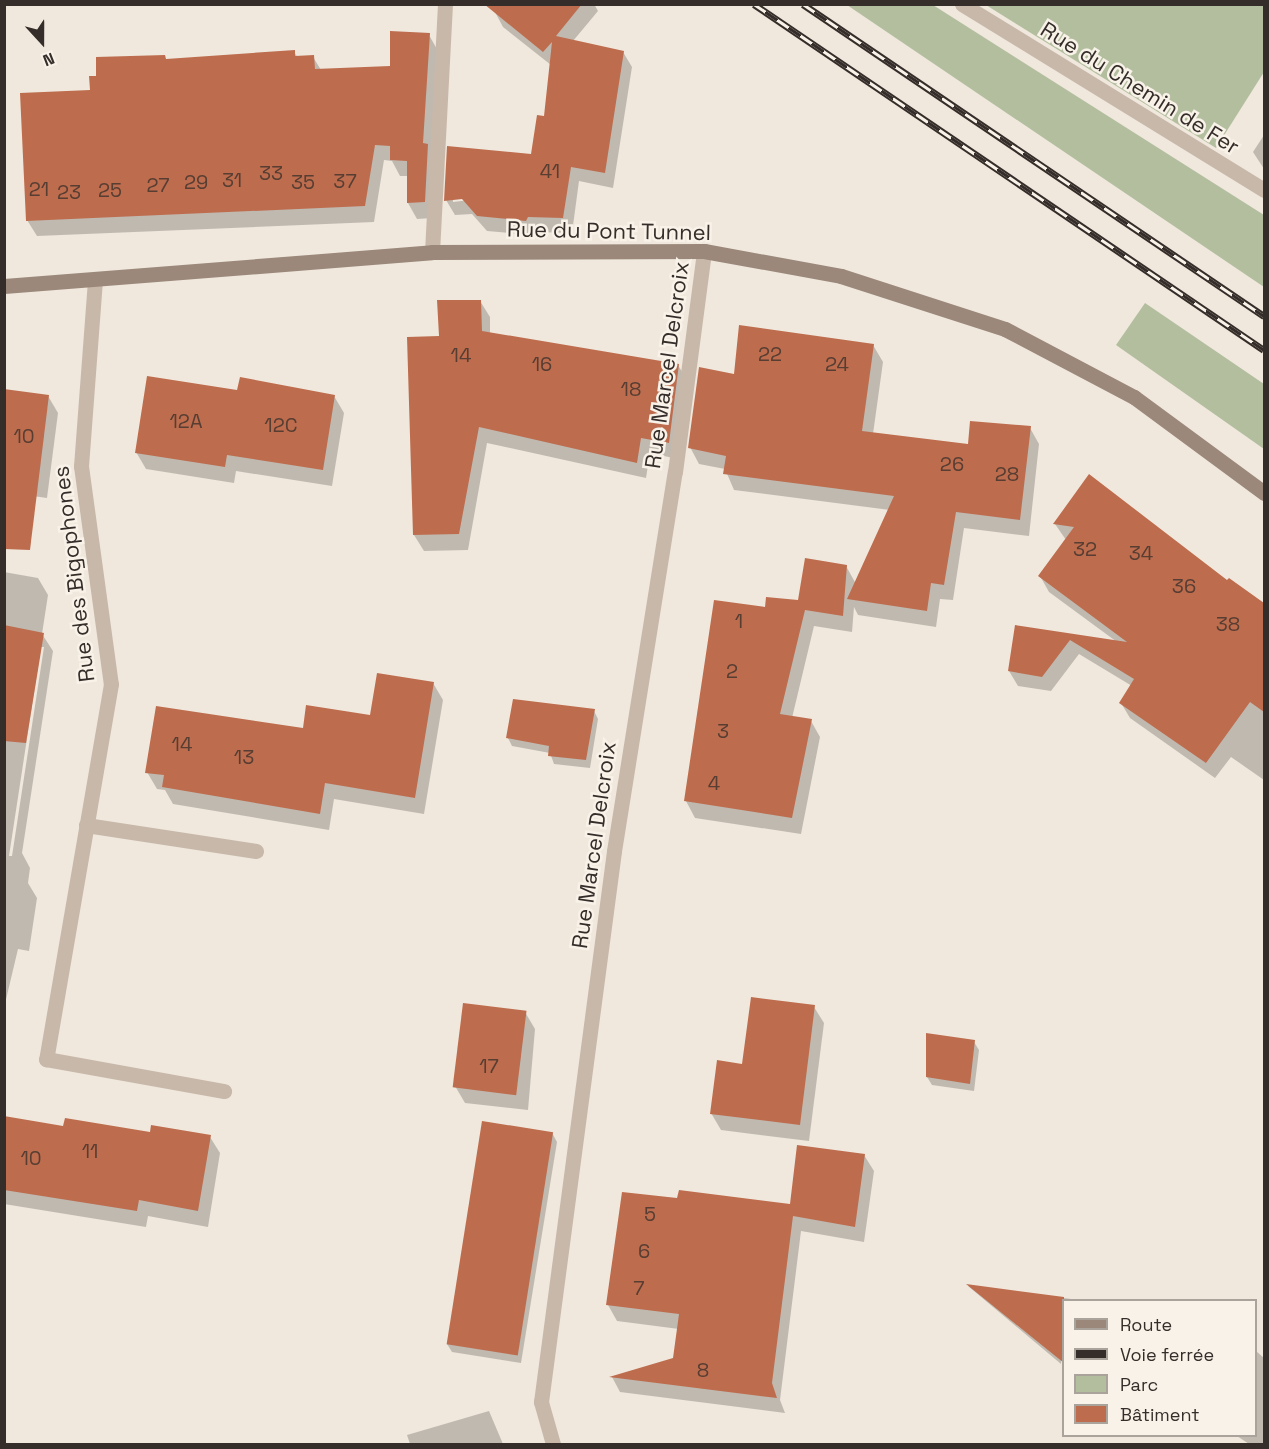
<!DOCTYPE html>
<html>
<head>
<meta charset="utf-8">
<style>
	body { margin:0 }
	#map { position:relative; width:1269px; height:1449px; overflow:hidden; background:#f0e8dd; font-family:"Space Grotesk",sans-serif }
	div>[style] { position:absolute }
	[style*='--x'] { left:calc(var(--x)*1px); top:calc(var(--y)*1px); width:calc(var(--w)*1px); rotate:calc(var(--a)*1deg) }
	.green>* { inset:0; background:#b2be9e }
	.shadow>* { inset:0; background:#0003 }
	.building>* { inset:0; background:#bd6d4e; transform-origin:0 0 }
	.lane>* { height:15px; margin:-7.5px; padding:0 7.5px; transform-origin:7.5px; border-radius:7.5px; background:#c8b8aa }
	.street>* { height:15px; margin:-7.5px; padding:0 7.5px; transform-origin:7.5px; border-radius:7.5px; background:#c8b8aa }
	.secondary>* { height:15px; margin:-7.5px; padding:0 7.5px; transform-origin:7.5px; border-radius:7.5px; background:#9b887b }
	.rail>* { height:7px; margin-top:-3.5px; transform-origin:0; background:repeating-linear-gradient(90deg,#f8f2e9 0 14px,#352d29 0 28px); box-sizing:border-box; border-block:2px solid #352d29 }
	span { translate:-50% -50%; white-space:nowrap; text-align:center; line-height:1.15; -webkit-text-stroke:5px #f8f2e9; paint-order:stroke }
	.number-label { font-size:20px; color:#573d32 }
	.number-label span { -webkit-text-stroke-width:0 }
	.street-label { font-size:22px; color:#352d29 }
	.frame { position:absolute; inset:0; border:6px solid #352d29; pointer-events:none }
	.legend { position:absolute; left:1062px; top:1299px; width:195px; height:138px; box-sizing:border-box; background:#f8f2e9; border:2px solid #aaa39c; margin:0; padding:8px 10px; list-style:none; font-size:18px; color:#352d29 }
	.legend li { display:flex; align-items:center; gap:12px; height:30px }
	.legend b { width:30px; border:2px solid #aaa39c }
	.north { position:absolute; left:12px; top:12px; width:60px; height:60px; -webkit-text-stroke:4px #f8f2e9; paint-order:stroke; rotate:159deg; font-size:16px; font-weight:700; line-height:24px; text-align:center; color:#352d29 }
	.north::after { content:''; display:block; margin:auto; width:21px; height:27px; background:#352d29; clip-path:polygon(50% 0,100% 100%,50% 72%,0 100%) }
</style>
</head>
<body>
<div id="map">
	<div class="green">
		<i style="clip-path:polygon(847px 5px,933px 5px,1264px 215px,1264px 287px)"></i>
		<i style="clip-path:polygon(986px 5px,1264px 5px,1264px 72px,1216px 148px)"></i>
		<i style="clip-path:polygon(1145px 303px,1264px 384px,1264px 449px,1116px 345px)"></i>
	</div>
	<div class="shadow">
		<i style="clip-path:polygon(evenodd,500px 4px,594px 4px,598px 11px,573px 41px,623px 52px,632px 67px,613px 188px,579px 181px,572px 233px,537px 232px,534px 235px,487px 231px,472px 214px,455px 215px,446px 200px,533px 156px,545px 118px,551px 65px,503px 27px,495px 12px,500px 4px,470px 197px,470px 200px,453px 202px,453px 199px,470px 197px)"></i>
		<i style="clip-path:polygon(429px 35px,438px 51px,433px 218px,417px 219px,408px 203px,408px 176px,400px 176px,392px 161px,384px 160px,374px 222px,37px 236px,27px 220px,91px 91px,167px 60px,294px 52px,298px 58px,313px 57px,321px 70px,391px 67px)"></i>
		<i style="clip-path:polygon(1264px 135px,1264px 169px,1253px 152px)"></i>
		<i style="clip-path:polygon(480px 301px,490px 317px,490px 334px,678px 365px,688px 382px,678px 459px,650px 453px,646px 478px,487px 443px,468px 550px,424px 551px,414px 535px,441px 337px)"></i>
		<i style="clip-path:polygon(873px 345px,883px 362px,873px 434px,969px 445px,1030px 428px,1039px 444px,1029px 536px,964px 528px,953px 600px,940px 599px,936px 627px,858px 615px,854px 607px,852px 632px,814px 626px,792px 718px,811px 721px,820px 737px,801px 834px,695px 818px,686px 801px,766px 609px,799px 601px,846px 566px,856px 584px,890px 510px,734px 490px,725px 469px,699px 464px,690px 447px,735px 375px)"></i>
		<i style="clip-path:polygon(239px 391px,334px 396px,344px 413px,332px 486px,236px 471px,234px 483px,146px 469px,136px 452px)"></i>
		<i style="clip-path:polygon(48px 396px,58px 413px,47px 498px,4px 492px)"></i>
		<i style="clip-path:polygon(1089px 476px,1228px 582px,1230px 580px,1264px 606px,1264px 780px,1231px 757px,1215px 778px,1130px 718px,1121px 703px,1132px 686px,1079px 654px,1051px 691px,1018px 686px,1009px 671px,1016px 627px,1117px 642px,1049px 592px,1040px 576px,1066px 540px,1055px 524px)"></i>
		<i style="clip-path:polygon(evenodd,4px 572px,38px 578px,48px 595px,42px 634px,53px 651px,22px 853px,30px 868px,28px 883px,37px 898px,29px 951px,18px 949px,4px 1008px,4px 572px,41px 647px,44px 647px,12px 856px,9px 856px,41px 647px)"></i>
		<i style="clip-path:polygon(433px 683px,443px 700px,424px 814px,334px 799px,329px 830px,173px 804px,165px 790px,157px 789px,147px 772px,304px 730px,371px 717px)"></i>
		<i style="clip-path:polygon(594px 711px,598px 719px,590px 768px,554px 764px,550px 753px,512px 746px,508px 738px)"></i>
		<i style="clip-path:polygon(814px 1007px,824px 1023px,809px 1141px,721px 1130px,711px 1113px,743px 1066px)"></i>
		<i style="clip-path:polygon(525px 1012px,535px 1029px,528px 1110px,465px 1103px,455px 1086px)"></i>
		<i style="clip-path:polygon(974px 1042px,979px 1050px,974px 1091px,932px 1085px,927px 1077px)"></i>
		<i style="clip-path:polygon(4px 1118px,64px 1128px,210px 1137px,220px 1153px,208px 1227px,148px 1216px,146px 1227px,4px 1204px)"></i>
		<i style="clip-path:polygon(552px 1133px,557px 1142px,521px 1363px,452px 1352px,447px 1344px)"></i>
		<i style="clip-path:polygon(864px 1155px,874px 1171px,864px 1242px,801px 1231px,780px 1400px,785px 1413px,620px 1392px,612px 1377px,675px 1359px,679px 1329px,617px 1321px,608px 1305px,679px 1200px,791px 1206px)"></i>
		<i style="clip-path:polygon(968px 1286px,1079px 1300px,1064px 1300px,1061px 1364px)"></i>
		<i style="clip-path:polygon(1256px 1351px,1264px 1358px,1264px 1444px,1249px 1444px,1237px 1436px,1256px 1436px)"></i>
		<i style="clip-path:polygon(489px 1411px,503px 1444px,410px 1444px,407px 1435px)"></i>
	</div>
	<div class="building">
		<i style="clip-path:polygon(484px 4px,582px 4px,556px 36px,624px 51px,605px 173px,571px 167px,563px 218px,528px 217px,526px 221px,477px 216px,462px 199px,444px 201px,447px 146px,531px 154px,537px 115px,544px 116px,552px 42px,543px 52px)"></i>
		<i style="clip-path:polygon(390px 31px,430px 33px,423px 143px,428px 144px,425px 202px,407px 203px,407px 161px,390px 160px,390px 146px,375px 145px,365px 206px,26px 221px,20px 93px,90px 90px,89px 76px,96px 76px,96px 57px,165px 55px,166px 59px,295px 50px,295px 56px,314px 55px,315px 69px,390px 66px)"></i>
		<i style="clip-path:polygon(437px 300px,481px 300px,482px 331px,679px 364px,669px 443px,641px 438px,637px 463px,479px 427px,459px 534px,413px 535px,407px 337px,439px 336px)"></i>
		<i style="clip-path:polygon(739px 325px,874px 344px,862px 431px,968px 444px,970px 421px,1031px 426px,1020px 520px,956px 512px,944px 585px,931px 583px,927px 611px,847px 599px,894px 496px,723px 474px,726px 456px,688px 448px,699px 367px,734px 374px)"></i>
		<i style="clip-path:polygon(147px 376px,237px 390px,240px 377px,335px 395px,323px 470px,227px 455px,225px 467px,135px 453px)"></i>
		<i style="clip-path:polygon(4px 389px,49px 395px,30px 550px,4px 549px)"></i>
		<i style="clip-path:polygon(1089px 474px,1227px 580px,1229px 578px,1264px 603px,1264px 712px,1250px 702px,1206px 763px,1119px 703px,1134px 679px,1070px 640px,1042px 677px,1008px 671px,1015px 625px,1127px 642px,1038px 576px,1074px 527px,1053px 524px)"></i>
		<i style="clip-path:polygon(805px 558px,847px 565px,843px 616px,805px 610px,780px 714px,812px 719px,792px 818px,684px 801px,714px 600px,765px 607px,766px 597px,798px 600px)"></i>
		<i style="clip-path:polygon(4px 625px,44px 633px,26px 743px,4px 741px)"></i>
		<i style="clip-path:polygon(377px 673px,434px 682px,415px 798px,325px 783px,320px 814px,162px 787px,164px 775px,145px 773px,156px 706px,303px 728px,306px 705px,370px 715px)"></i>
		<i style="clip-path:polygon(513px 699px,595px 709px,586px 760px,548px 756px,549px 746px,506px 738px)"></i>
		<i style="clip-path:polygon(751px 997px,815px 1005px,800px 1125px,710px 1114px,717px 1060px,742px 1064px)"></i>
		<i style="left:463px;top:1003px;width:64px;height:85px;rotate:7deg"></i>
		<i style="clip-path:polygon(926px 1033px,975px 1040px,970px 1084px,926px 1077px)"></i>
		<i style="clip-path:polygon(4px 1116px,63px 1126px,65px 1118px,150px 1132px,151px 1125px,211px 1135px,198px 1211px,139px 1200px,137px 1211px,4px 1190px)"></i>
		<i style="left:482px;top:1121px;width:72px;height:226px;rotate:9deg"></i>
		<i style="clip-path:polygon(797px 1145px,865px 1154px,855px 1227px,793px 1216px,772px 1383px,777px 1398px,609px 1377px,673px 1358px,679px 1314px,606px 1305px,622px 1192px,677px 1198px,679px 1190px,790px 1204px)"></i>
		<i style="clip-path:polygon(966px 1284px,1064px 1297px,1064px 1363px)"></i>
	</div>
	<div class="lane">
		<i style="--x:432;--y:252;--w:248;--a:-87"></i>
	</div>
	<div class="street">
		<i style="--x:962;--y:4;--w:355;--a:31.6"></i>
		<i style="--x:95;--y:280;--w:187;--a:94.3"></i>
		<i style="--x:81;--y:466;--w:220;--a:82.2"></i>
		<i style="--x:111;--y:684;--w:381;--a:99.8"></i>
		<i style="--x:46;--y:1059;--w:181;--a:10.2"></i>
		<i style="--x:86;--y:825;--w:172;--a:8.7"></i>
		<i style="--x:553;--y:1444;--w:44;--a:-105.9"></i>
		<i style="--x:541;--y:1402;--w:556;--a:-82.45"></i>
		<i style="--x:614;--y:851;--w:384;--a:-80.9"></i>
		<i style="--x:675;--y:472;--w:223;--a:-82.5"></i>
	</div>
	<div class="secondary">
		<i style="--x:4;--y:286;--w:429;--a:-4.5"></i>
		<i style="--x:432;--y:252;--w:272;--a:-0.2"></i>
		<i style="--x:704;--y:251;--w:139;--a:10.3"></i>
		<i style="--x:841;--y:276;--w:172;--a:17.9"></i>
		<i style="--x:1005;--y:329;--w:146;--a:27.8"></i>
		<i style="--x:1134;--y:397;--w:162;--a:36.4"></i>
	</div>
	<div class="rail">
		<i style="--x:754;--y:4;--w:616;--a:34.15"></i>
		<i style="--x:803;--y:4;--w:557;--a:34.09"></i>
	</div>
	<div class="number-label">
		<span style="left:550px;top:171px">41</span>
		<span style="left:271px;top:173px">33</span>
		<span style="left:232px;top:180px">31</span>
		<span style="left:345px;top:181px">37</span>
		<span style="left:196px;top:182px">29</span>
		<span style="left:303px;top:182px">35</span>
		<span style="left:158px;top:185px">27</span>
		<span style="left:39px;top:189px">21</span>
		<span style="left:110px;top:190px">25</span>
		<span style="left:69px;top:192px">23</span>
		<span style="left:770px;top:354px">22</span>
		<span style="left:461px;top:355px">14</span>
		<span style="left:542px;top:364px">16</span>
		<span style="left:837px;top:364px">24</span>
		<span style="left:631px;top:389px">18</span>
		<span style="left:186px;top:421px">12A</span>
		<span style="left:281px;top:425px">12C</span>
		<span style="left:24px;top:436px">10</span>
		<span style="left:952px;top:464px">26</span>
		<span style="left:1007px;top:474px">28</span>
		<span style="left:1085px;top:549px">32</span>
		<span style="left:1141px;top:553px">34</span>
		<span style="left:1184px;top:586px">36</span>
		<span style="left:739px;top:621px">1</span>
		<span style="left:1228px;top:624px">38</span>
		<span style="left:732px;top:671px">2</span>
		<span style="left:723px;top:731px">3</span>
		<span style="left:182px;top:744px">14</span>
		<span style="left:244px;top:757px">13</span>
		<span style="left:714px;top:783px">4</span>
		<span style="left:489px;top:1066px">17</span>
		<span style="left:90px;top:1151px">11</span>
		<span style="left:31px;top:1158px">10</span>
		<span style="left:650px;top:1214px">5</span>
		<span style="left:644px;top:1251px">6</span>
		<span style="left:639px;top:1288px">7</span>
		<span style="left:703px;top:1370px">8</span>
	</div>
	<div class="street-label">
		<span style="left:1140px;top:88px;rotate:32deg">Rue du Chemin de Fer</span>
		<span style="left:609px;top:231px;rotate:1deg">Rue du Pont Tunnel</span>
		<span style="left:667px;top:365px;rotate:-82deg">Rue Marcel Delcroix</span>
		<span style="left:74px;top:574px;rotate:-97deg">Rue des Bigophones</span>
		<span style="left:594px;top:845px;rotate:-82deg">Rue Marcel Delcroix</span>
	</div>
	<div class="frame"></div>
	<ul class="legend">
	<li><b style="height:8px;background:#9b887b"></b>Route</li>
	<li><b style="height:8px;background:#352d29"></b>Voie ferrée</li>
	<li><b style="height:16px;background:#b2be9e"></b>Parc</li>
	<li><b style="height:16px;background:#bd6d4e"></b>Bâtiment</li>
	</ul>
	<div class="north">N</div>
</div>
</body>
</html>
